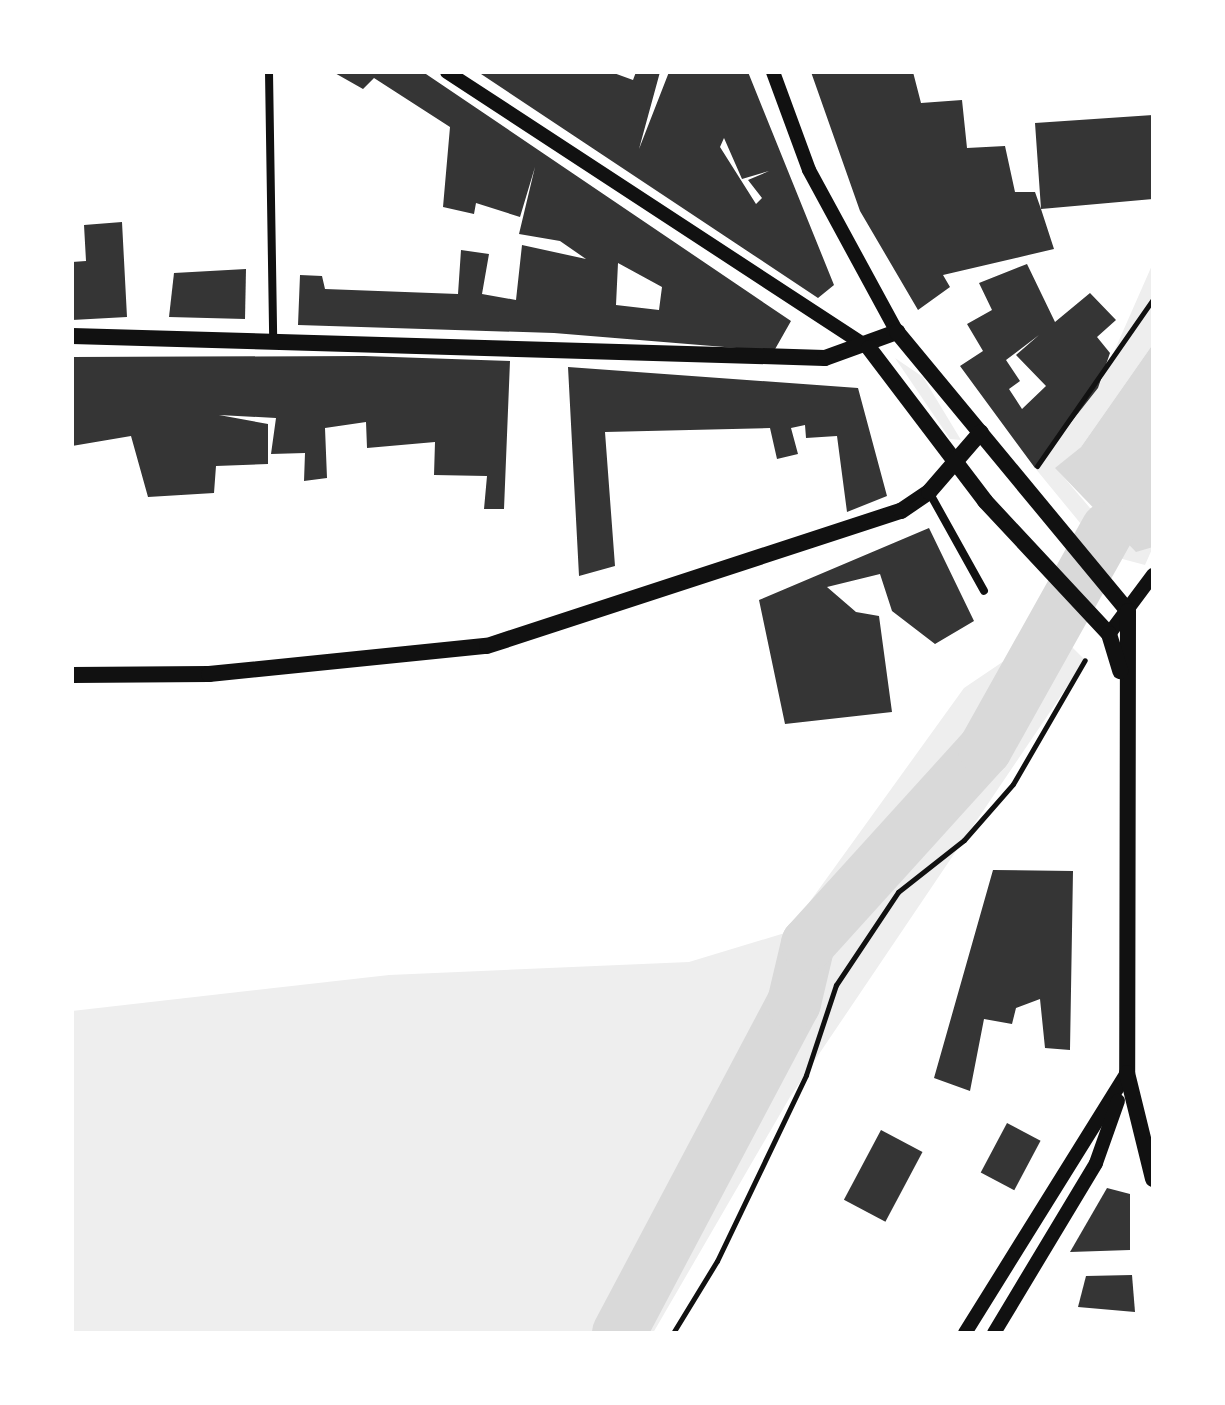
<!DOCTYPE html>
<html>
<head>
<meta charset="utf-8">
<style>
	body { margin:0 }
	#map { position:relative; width:1225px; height:1405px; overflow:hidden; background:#fff; font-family:"Public Sans",sans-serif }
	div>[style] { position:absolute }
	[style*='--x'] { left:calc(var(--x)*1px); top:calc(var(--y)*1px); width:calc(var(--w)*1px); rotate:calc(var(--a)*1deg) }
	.green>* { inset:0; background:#eee }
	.water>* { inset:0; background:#d9d9d9 }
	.river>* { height:54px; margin:-27px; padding:0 27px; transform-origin:27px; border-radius:27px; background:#d9d9d9 }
	.building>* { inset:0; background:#353535; transform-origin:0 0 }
	.path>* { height:5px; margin:-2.5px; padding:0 2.5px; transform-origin:2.5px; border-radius:2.5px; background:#111 }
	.minor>* { height:8px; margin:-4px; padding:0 4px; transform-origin:4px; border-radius:4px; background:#111 }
	.tertiary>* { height:14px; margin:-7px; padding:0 7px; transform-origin:7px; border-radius:7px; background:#111 }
	.secondary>* { height:16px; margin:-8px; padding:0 8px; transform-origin:8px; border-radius:8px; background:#111 }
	span { translate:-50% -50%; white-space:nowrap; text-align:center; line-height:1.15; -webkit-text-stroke:7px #fff; paint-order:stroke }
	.frame { position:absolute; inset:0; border:74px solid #fff; pointer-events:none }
</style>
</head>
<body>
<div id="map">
	<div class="green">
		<i style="clip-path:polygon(1153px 263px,1153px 344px,1081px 447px,1056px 468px,1118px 541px,1153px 547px,1145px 565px,1115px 557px,1090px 535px,1035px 468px,1098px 388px)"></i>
		<i style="clip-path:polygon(895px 358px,923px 377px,961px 440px,950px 439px)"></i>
		<i style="clip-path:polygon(1053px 628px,1085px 660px,790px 1097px,653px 1333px,72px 1333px,72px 1011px,389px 975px,689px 962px,788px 932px,964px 688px)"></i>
	</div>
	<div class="water">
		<i style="clip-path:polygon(1153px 344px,1153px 547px,1136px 552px,1055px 468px,1081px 447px)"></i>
	</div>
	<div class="river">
		<i style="--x:619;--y:1333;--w:374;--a:-62.1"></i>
		<i style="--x:794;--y:1003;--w:61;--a:-76.7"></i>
		<i style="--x:808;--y:944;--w:263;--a:-47.8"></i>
		<i style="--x:985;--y:749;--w:252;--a:-60.8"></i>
	</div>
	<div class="building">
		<i style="clip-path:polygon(evenodd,333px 72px,423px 72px,791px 321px,774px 351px,554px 333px,298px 325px,300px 275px,322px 276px,325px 289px,458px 294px,461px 250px,489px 254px,482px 294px,516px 300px,522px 245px,586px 259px,560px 241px,519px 234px,535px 167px,520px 217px,476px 203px,474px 214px,443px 207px,450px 127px,374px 78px,363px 89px,333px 72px,618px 263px,662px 287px,659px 310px,616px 305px,618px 263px)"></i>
		<i style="clip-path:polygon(evenodd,478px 72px,611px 72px,633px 80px,636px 72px,660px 72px,639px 149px,669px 72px,748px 72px,834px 285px,818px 298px,478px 72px,724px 138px,742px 179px,769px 171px,748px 180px,762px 198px,756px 204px,720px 147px,724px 138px)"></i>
		<i style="clip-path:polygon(811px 72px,913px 72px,921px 103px,962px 100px,967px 148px,1005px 146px,1015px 192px,1035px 192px,1041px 209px,1035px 123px,1153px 115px,1153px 199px,1041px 209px,1054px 249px,943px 275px,950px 287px,918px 310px,860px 211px)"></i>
		<i style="clip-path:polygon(122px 222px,127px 317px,72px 320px,72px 262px,86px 261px,84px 225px)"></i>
		<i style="clip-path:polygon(evenodd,1027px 264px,1055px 322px,1090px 293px,1116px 320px,1097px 337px,1110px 353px,1098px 388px,1035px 468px,960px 366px,983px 351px,967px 324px,992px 310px,979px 283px,1027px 264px,1039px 335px,1016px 355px,1046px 386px,1022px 409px,1009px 389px,1020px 381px,1006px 360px,1039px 335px)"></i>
		<i style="clip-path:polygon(246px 269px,245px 319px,169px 317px,174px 273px)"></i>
		<i style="clip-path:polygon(364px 356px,510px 361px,504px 509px,484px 509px,487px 476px,434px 475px,435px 442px,367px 448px,366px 422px,325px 428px,327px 478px,304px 481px,305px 453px,271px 454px,276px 418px,219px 415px,268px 424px,268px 464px,216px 466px,214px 493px,148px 497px,131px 436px,72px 446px,72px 357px)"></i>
		<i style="clip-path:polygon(568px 367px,858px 388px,887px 496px,847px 512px,837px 436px,806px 438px,805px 425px,791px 428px,798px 454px,777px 459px,770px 428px,605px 432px,615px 566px,579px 576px)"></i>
		<i style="clip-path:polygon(929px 528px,974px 621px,935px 644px,892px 611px,880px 574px,827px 587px,856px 612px,879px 616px,892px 712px,785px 724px,759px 600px)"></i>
		<i style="clip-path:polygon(993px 870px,1073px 871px,1070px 1050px,1045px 1048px,1040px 999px,1016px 1008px,1012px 1024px,984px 1019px,970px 1091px,934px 1078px)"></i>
		<i style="left:1007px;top:1123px;width:38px;height:56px;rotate:28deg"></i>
		<i style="left:881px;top:1130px;width:47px;height:79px;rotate:28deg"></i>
		<i style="clip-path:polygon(1107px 1188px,1130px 1194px,1130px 1250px,1070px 1252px)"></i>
		<i style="clip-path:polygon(1132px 1275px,1135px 1312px,1078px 1307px,1086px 1276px)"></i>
	</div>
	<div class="path">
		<i style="--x:1037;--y:466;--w:203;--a:-55.2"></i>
		<i style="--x:673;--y:1333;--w:84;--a:-58.6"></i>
		<i style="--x:717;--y:1261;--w:206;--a:-64.4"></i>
		<i style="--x:806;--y:1075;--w:95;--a:-71.6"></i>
		<i style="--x:836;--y:985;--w:112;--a:-56.3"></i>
		<i style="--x:898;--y:892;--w:84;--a:-38.2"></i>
		<i style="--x:964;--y:840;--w:74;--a:-48.8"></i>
		<i style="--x:1013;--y:784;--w:143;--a:-59.9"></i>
	</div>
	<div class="minor">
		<i style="--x:269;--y:72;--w:268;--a:89.1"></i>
		<i style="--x:929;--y:492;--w:113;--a:60.9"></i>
	</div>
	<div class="tertiary">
		<i style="--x:447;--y:72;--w:504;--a:33.19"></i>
		<i style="--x:773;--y:72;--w:104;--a:69.8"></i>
		<i style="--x:809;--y:170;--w:184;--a:61.5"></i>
		<i style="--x:1109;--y:634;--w:74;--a:-53.3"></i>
		<i style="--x:965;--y:1333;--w:306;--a:-58.1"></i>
		<i style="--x:994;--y:1333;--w:198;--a:-59"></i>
		<i style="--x:1096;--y:1163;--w:66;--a:-70.5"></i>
	</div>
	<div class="secondary">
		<i style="--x:72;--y:336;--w:753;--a:1.67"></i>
		<i style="--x:825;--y:358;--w:77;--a:-19.9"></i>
		<i style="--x:897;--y:332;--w:362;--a:50.4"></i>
		<i style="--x:1128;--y:611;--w:462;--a:90.1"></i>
		<i style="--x:1127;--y:1073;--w:109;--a:76.2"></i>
		<i style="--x:869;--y:348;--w:192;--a:52.8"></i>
		<i style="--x:985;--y:501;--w:182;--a:47"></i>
		<i style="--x:1109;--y:634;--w:39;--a:73"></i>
		<i style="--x:72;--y:675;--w:137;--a:-0.4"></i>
		<i style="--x:209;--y:674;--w:279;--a:-5.8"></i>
		<i style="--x:487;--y:646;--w:435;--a:-18.1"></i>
		<i style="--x:901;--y:511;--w:34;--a:-34"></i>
		<i style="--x:929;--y:492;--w:79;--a:-49.1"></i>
	</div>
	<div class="frame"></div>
</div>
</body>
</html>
